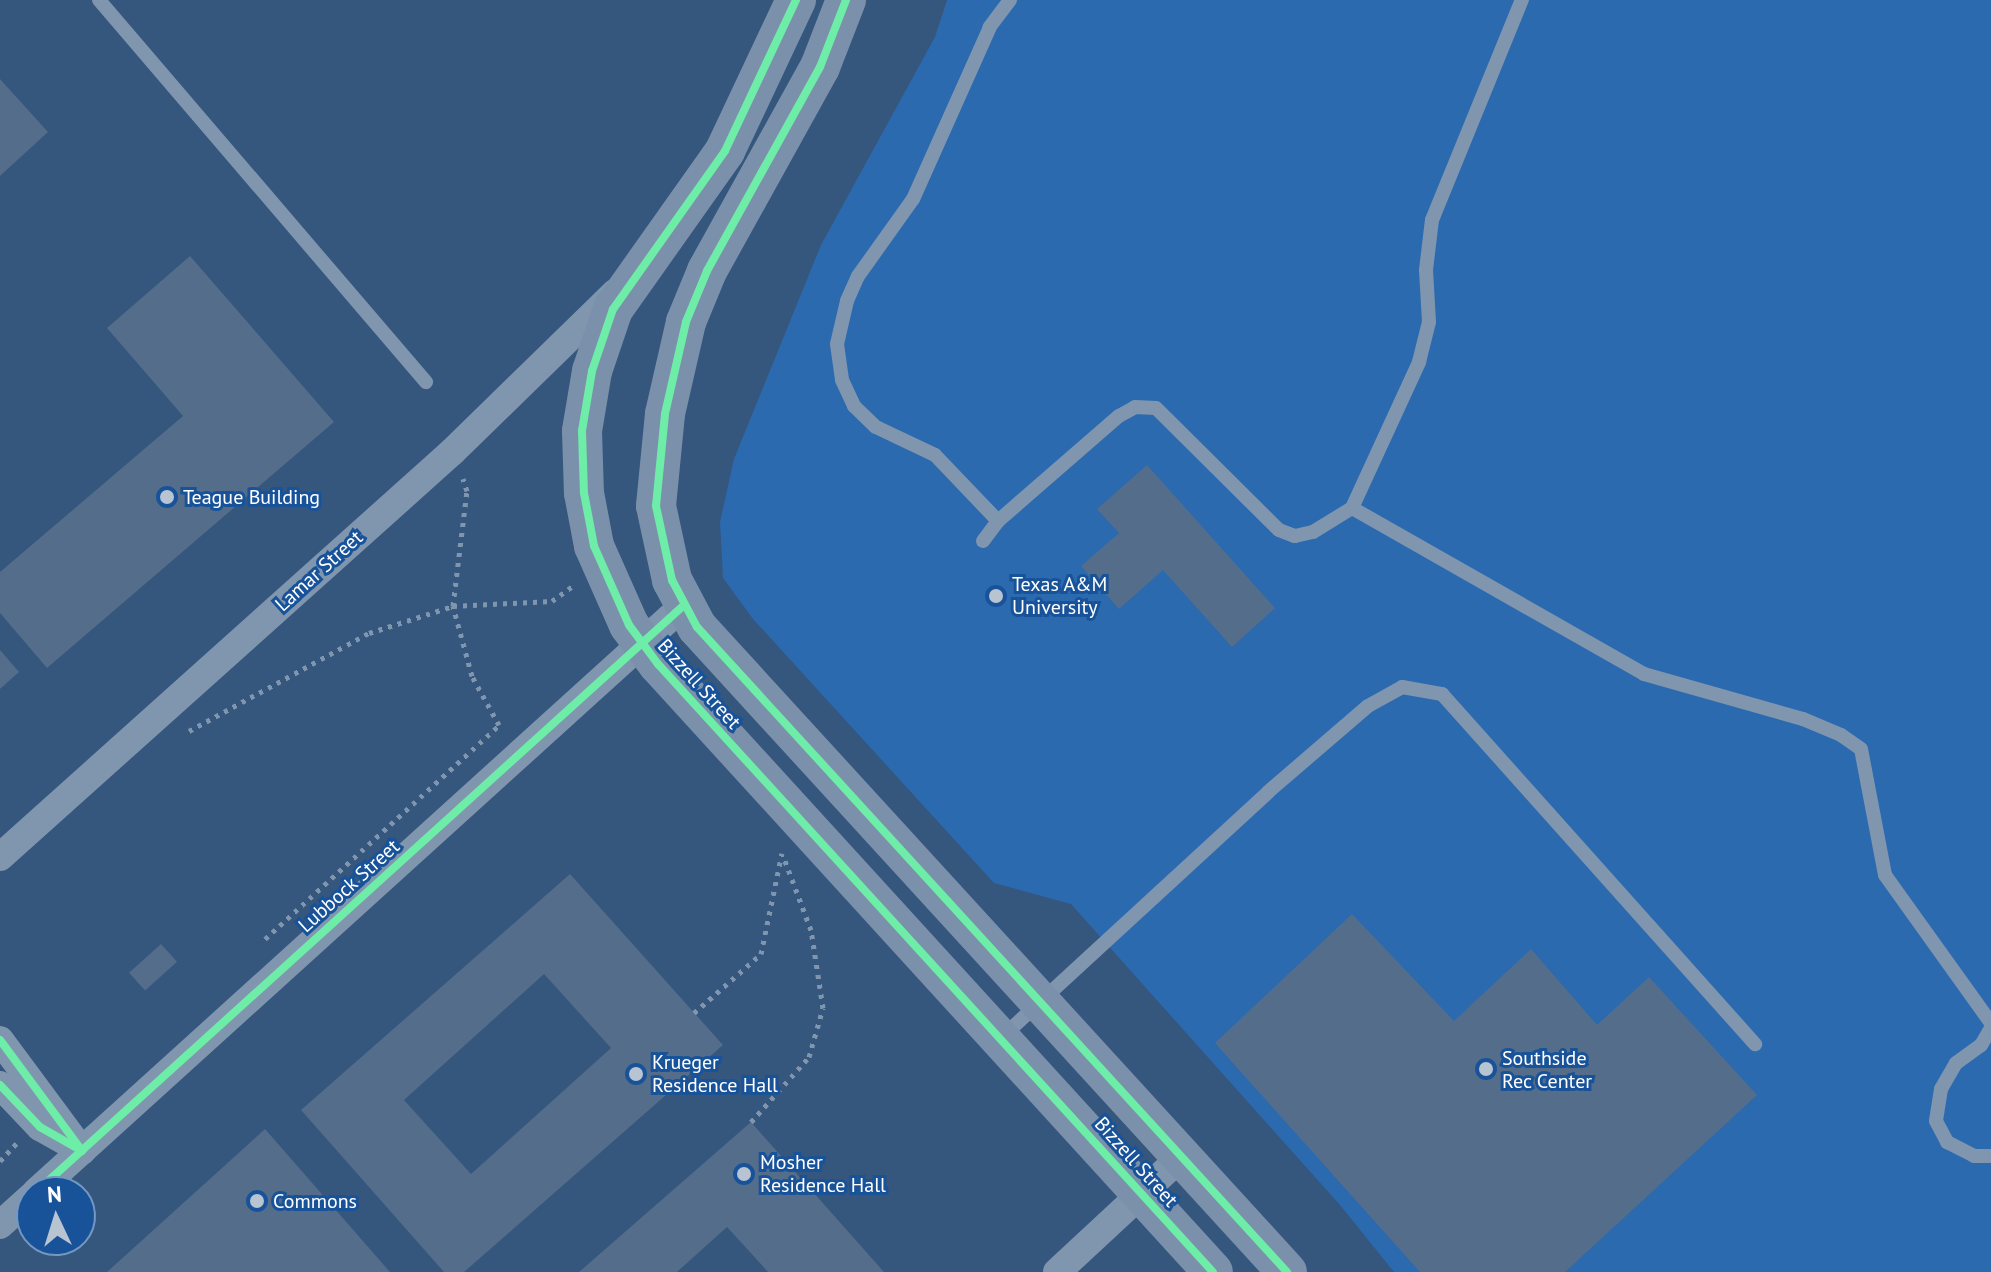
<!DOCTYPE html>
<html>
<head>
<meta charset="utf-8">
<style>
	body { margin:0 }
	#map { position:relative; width:1991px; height:1272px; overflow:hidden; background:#35567d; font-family:"PT Sans",sans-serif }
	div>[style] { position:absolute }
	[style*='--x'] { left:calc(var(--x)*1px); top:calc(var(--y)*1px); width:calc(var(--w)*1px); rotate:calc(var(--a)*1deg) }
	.green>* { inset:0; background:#2c6ab0 }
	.building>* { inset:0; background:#536d8b; transform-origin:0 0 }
	.path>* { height:5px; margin-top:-2.5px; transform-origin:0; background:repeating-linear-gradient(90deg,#8096af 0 4px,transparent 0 10px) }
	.lane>* { height:14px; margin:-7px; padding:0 7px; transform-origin:7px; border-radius:7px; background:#8096af }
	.street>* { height:28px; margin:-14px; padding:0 14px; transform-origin:14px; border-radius:14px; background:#8096af }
	.secondary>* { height:40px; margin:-20px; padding:0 20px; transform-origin:20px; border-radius:20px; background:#7b91ab }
	.cycleway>* { height:8px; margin:-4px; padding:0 4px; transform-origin:4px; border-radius:4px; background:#6deda7 }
	.dots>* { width:22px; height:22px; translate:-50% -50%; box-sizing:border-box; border:4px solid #18539a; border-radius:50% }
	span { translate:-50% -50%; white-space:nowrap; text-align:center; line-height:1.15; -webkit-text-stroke:6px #18539a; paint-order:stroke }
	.poi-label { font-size:20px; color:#fff }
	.left { translate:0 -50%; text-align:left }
	.street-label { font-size:20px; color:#fff }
	.north { position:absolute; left:16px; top:1176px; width:80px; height:80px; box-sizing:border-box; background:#18539a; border:2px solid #7498c2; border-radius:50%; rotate:356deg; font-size:22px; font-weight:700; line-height:32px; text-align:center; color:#fff }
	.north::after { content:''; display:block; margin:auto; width:28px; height:36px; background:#b8c4d2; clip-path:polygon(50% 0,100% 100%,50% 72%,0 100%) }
</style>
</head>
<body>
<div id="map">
	<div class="green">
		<i style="clip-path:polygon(947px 0,1991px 0,1991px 1272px,1394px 1272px,1340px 1205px,1071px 904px,994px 883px,753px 619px,723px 578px,720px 522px,734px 459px,821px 245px,935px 37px)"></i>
	</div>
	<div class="building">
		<i style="clip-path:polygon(0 79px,48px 132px,0 176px)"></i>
		<i style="clip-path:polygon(190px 256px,334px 422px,47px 668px,0 613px,0 572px,183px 416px,107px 328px)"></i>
		<i style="clip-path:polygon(1147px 465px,1275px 608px,1232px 647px,1163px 570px,1119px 609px,1081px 566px,1119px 533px,1097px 509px)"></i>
		<i style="clip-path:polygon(0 650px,19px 672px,0 689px)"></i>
		<i style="clip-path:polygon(evenodd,570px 874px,723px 1045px,464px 1272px,444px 1272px,301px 1110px,570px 874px,544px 974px,611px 1048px,471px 1174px,404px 1100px,544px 974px)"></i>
		<i style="clip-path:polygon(1352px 914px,1454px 1021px,1531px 949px,1597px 1025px,1649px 977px,1757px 1095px,1565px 1272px,1420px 1272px,1215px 1043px)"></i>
		<i style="left:161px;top:944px;width:24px;height:43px;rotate:48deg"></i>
		<i style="clip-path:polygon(751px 1122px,884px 1272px,768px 1272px,727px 1227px,677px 1272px,579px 1272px)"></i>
		<i style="clip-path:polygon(265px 1129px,390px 1272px,107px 1272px)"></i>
	</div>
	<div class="path">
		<i style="--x:189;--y:731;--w:205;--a:-28.6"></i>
		<i style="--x:369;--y:633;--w:88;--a:-17.8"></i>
		<i style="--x:453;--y:606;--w:99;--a:-2.9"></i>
		<i style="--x:552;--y:601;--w:26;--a:-36"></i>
		<i style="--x:265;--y:939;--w:317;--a:-42.4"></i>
		<i style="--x:499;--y:725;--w:56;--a:-118.9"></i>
		<i style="--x:472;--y:676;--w:73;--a:-105.2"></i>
		<i style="--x:453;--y:606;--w:116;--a:-83.1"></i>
		<i style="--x:467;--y:491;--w:13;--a:-108"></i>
		<i style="--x:694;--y:1013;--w:89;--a:-41.4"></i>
		<i style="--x:761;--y:954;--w:103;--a:-78.3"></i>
		<i style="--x:751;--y:1122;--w:87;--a:-48.3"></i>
		<i style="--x:809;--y:1057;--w:51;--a:-74.1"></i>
		<i style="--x:823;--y:1008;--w:79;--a:-98.7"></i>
		<i style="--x:811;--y:930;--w:77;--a:-110.6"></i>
		<i style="--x:0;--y:1161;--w:25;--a:-47"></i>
	</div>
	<div class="lane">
		<i style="--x:99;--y:0;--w:503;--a:49.44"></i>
		<i style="--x:1010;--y:0;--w:34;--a:127"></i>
		<i style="--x:990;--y:27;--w:188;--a:114.1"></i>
		<i style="--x:913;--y:199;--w:95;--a:125.5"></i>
		<i style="--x:858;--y:276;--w:27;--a:114"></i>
		<i style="--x:847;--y:301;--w:44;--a:103.1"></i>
		<i style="--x:837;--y:344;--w:36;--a:82"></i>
		<i style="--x:842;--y:380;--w:29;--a:65"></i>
		<i style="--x:854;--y:406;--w:30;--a:44"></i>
		<i style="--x:876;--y:427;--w:65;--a:25.4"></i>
		<i style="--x:935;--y:455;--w:91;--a:46.3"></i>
		<i style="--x:998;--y:521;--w:160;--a:-41"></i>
		<i style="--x:1119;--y:416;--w:18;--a:-29"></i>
		<i style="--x:1135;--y:407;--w:21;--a:3"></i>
		<i style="--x:1156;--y:408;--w:173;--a:44.8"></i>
		<i style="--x:1279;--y:530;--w:17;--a:21"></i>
		<i style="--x:1295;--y:536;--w:18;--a:-13"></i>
		<i style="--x:1313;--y:532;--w:46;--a:-31.6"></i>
		<i style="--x:1352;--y:508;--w:336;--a:29.6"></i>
		<i style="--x:1644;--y:674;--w:165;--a:15.8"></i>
		<i style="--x:1803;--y:719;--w:41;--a:22.8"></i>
		<i style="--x:1841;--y:735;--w:24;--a:35"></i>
		<i style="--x:1861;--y:749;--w:128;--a:79.2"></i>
		<i style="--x:1885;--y:875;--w:182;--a:54.4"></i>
		<i style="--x:1352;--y:508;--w:161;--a:-65.3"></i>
		<i style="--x:1419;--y:362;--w:41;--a:-76"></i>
		<i style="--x:1429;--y:322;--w:52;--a:-93.3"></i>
		<i style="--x:1426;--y:270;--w:50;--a:-83.2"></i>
		<i style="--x:1432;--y:220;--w:238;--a:-67.8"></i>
		<i style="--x:983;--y:541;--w:25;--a:-53"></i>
		<i style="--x:1991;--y:1028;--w:20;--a:120"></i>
		<i style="--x:1981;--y:1045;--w:31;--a:144"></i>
		<i style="--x:1956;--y:1063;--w:30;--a:120"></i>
		<i style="--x:1941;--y:1089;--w:32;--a:99"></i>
		<i style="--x:1936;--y:1121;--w:24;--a:62"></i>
		<i style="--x:1947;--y:1142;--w:30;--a:27"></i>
		<i style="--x:1974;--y:1156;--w:17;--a:0"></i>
		<i style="--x:1002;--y:1037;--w:362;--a:-42.6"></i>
		<i style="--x:1268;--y:792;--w:132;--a:-40.7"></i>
		<i style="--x:1368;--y:706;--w:39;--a:-29"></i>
		<i style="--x:1402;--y:687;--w:41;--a:9.9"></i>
		<i style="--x:1442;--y:694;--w:470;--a:48.2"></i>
	</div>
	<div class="street">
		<i style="--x:0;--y:857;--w:607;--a:-41.86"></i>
		<i style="--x:452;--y:452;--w:228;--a:-44.3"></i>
		<i style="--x:0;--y:1040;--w:138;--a:53.5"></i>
		<i style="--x:0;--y:1085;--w:58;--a:46.4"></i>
		<i style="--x:40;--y:1127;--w:47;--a:29.3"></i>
		<i style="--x:36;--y:1192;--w:873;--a:-42.17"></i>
		<i style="--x:0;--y:1225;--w:43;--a:-42.2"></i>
		<i style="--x:1057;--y:1272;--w:172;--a:-42.9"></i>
	</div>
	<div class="secondary">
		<i style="--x:796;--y:0;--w:167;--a:115.2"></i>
		<i style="--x:725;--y:151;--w:194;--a:125.3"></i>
		<i style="--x:613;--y:309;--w:65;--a:108.7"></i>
		<i style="--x:592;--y:371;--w:61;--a:99.5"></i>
		<i style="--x:582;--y:431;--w:62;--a:88.2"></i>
		<i style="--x:584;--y:493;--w:54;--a:79.3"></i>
		<i style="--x:594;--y:546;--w:86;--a:66.1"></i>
		<i style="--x:629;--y:625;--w:49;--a:53.4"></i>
		<i style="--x:658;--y:664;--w:823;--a:47.61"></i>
		<i style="--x:846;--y:0;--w:72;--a:111.2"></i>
		<i style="--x:820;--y:67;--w:233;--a:119"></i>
		<i style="--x:707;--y:271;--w:55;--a:112.4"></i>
		<i style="--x:686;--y:322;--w:94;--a:102.9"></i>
		<i style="--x:665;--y:414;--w:92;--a:95.6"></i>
		<i style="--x:656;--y:506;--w:76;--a:77.8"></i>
		<i style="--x:672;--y:580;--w:53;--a:62"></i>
		<i style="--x:697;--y:627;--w:874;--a:47.55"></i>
	</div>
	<div class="cycleway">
		<i style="--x:796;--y:0;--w:167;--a:115.2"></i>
		<i style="--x:725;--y:151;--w:194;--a:125.3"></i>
		<i style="--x:613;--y:309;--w:65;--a:108.7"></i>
		<i style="--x:592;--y:371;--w:61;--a:99.5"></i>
		<i style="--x:582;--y:431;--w:62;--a:88.2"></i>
		<i style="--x:584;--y:493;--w:54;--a:79.3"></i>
		<i style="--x:594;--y:546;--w:86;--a:66.1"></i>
		<i style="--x:629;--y:625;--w:49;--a:53.4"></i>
		<i style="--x:658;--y:664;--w:823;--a:47.61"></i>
		<i style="--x:846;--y:0;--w:72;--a:111.2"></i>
		<i style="--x:820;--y:67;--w:233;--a:119"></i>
		<i style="--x:707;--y:271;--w:55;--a:112.4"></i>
		<i style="--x:686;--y:322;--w:94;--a:102.9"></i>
		<i style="--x:665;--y:414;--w:92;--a:95.6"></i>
		<i style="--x:656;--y:506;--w:76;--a:77.8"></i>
		<i style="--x:672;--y:580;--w:53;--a:62"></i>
		<i style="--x:697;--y:627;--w:874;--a:47.55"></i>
		<i style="--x:0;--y:1040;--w:138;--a:53.5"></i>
		<i style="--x:0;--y:1085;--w:58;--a:46.4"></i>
		<i style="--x:40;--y:1127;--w:48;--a:29.7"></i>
		<i style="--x:36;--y:1192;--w:873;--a:-42.17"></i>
	</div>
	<div class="dots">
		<i style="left:167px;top:497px;background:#b8c4d2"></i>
		<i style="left:996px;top:596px;background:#b8c4d2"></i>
		<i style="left:1486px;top:1069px;background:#b8c4d2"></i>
		<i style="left:636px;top:1074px;background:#b8c4d2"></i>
		<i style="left:744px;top:1174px;background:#b8c4d2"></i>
		<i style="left:257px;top:1201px;background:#b8c4d2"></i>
	</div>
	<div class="poi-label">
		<span class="left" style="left:183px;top:497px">Teague Building</span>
		<span class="left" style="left:1012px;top:596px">Texas A&amp;M<br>University</span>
		<span class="left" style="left:1502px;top:1070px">Southside<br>Rec Center</span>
		<span class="left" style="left:652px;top:1074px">Krueger<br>Residence Hall</span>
		<span class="left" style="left:760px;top:1174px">Mosher<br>Residence Hall</span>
		<span class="left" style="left:273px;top:1201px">Commons</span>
	</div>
	<div class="street-label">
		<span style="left:319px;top:571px;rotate:-42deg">Lamar Street</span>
		<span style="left:699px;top:684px;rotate:48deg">Bizzell Street</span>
		<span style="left:349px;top:886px;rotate:-42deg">Lubbock Street</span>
		<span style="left:1136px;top:1162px;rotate:48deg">Bizzell Street</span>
	</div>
	<div class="north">N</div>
</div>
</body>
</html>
